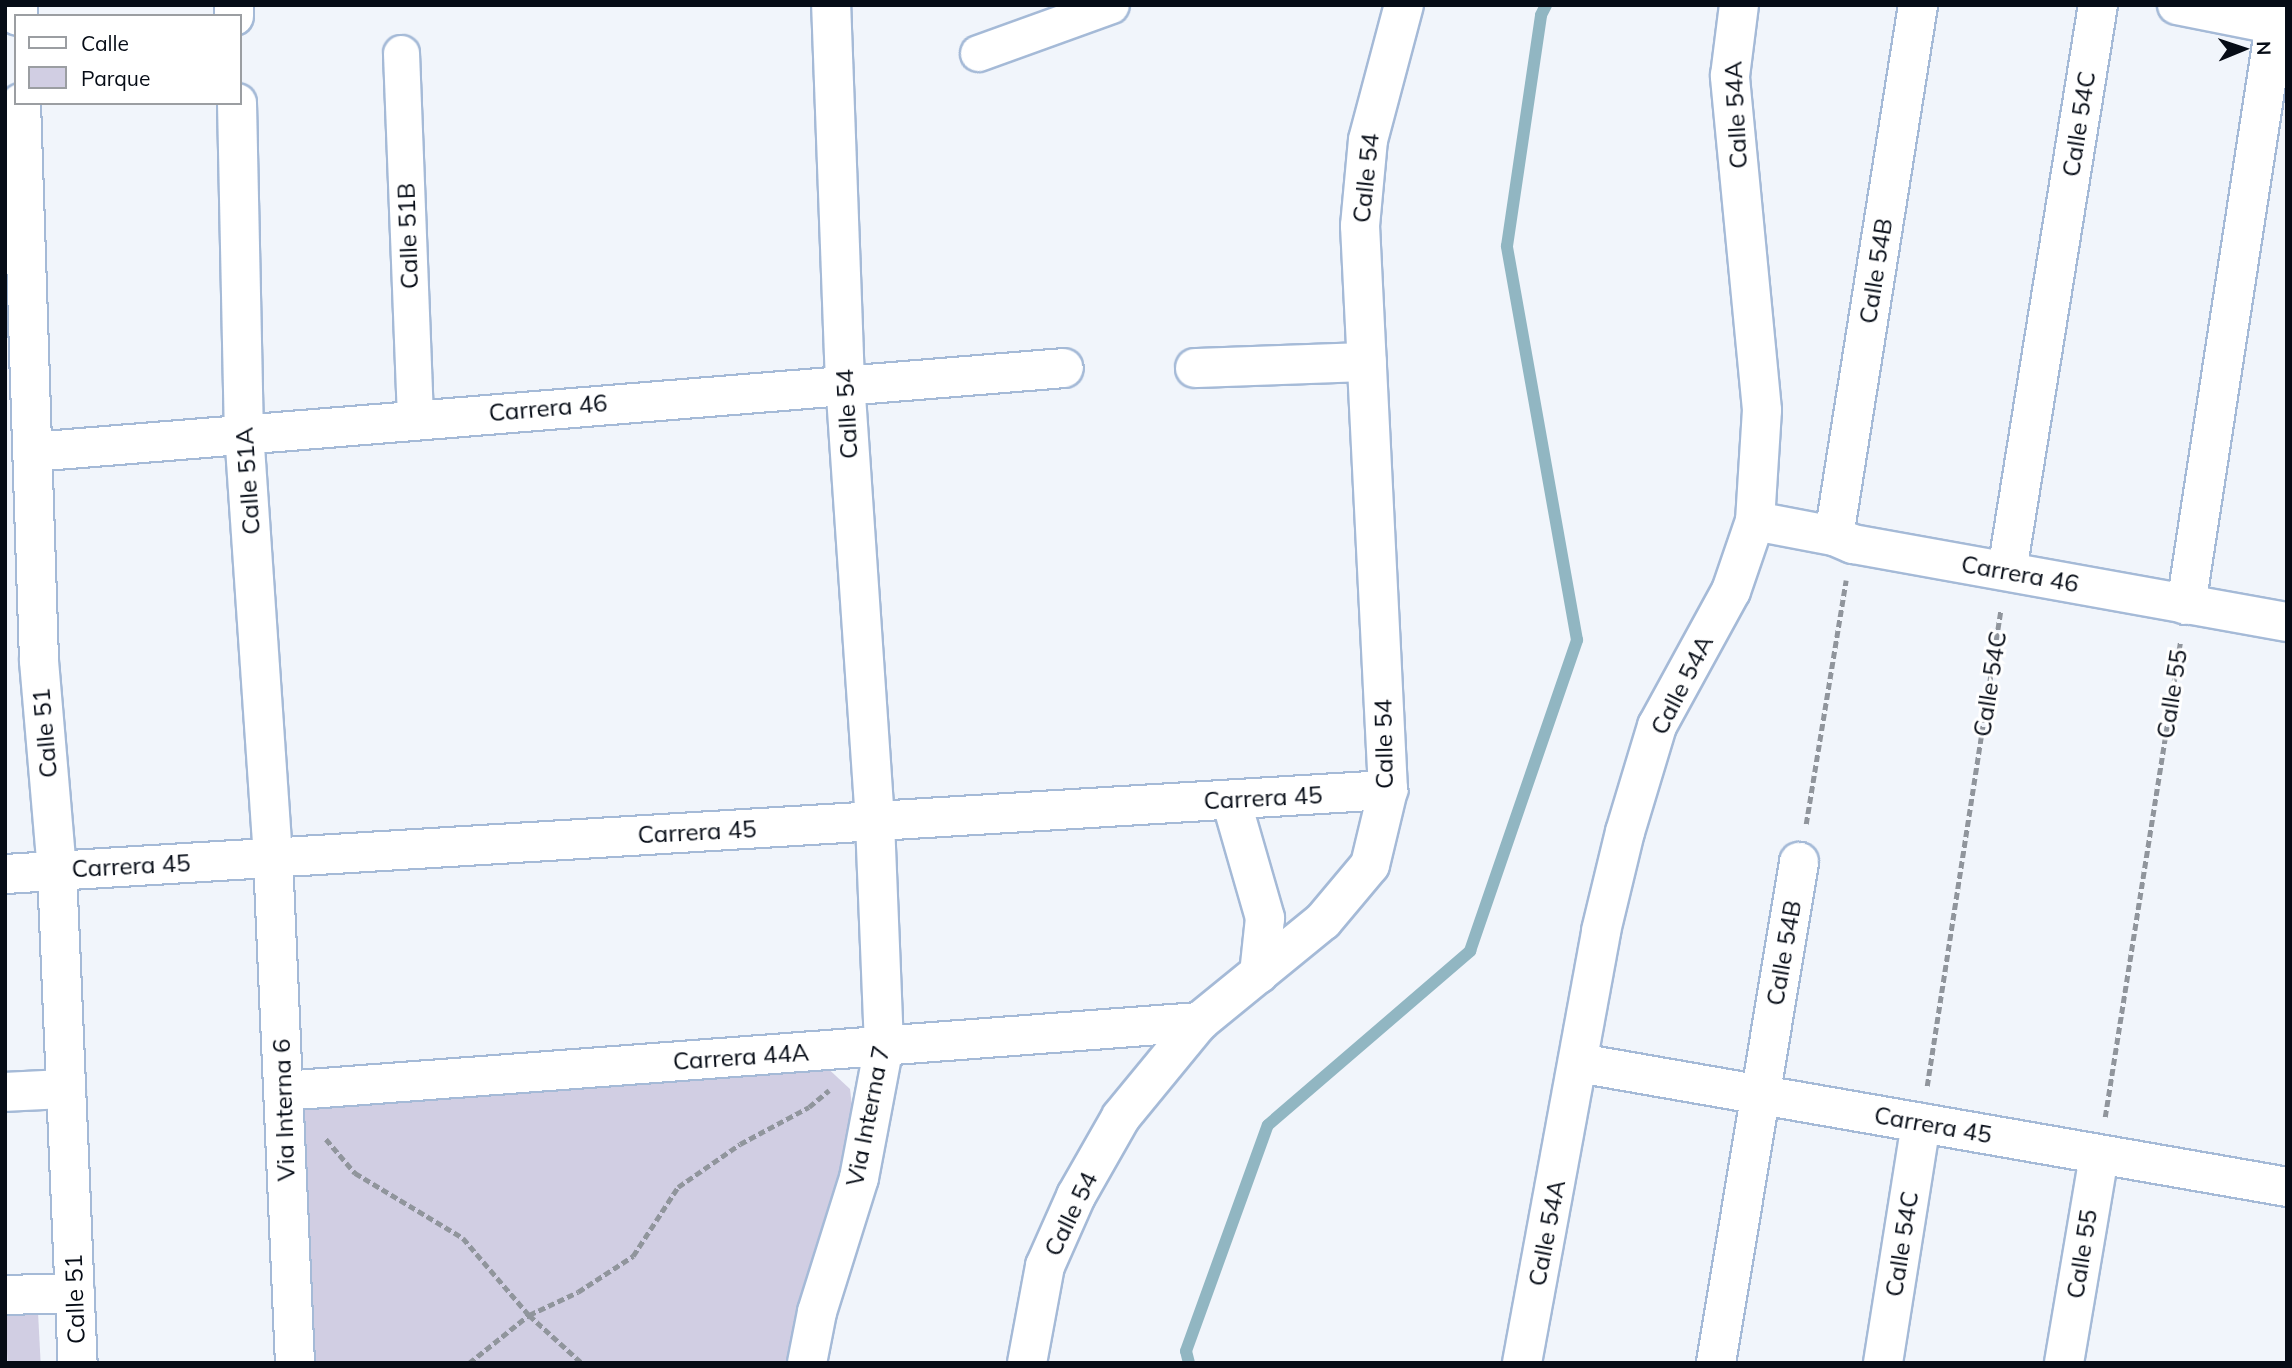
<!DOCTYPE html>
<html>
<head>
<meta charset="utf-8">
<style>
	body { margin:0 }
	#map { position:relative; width:2292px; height:1368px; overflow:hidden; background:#f1f5fb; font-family:Mulish,sans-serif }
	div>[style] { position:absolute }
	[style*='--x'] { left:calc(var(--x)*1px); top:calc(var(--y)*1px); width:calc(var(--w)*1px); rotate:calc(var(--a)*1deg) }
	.green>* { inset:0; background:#d1cee3; transform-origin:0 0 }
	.stream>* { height:12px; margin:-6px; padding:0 6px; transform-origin:6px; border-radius:6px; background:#91b6c2 }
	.path>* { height:4.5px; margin-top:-2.25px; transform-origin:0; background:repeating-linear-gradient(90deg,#90959c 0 7px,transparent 0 10.5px) }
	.roads { filter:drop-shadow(2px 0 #a5bad7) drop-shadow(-2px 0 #a5bad7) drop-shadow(0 2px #a5bad7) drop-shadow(0 -2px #a5bad7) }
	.pedestrian>* { height:35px; margin:-17.5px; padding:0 17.5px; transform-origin:17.5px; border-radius:17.5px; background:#fff }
	.minor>* { height:38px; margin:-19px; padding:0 19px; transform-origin:19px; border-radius:19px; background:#fff }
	span { translate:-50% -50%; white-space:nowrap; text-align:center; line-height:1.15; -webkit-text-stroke:6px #fff; paint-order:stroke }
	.street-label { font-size:24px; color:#060c16 }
	.frame { position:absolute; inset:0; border:7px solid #060c16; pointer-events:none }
	.legend { position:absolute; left:14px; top:14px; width:228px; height:91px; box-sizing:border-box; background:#fff; border:2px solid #9b9ea2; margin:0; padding:9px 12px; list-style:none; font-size:21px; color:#060c16 }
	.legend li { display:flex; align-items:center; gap:14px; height:35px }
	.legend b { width:35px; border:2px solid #9b9ea2 }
	.north { position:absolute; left:2208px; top:14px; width:70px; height:70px; -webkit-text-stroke:5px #fff; paint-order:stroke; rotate:88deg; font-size:19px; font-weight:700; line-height:28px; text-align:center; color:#060c16 }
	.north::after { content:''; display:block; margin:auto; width:24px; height:32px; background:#060c16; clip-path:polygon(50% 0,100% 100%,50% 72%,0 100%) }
</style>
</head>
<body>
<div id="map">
	<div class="green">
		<i style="clip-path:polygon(822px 1063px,850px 1089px,855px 1131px,799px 1363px,311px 1363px,301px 1102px)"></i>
		<i style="left:38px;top:1312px;width:51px;height:33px;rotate:87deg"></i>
	</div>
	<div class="stream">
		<i style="--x:1189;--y:1363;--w:12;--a:-104"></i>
		<i style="--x:1186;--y:1351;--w:240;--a:-70.1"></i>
		<i style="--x:1268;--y:1125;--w:267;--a:-40.7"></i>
		<i style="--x:1470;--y:951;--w:329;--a:-71"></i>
		<i style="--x:1577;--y:640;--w:400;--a:-100.1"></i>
		<i style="--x:1507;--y:246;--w:233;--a:-81.6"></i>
		<i style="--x:1541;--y:15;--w:11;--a:-63"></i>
	</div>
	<div class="path">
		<i style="--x:1806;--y:824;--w:247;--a:-80.7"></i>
		<i style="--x:1927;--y:1086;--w:482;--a:-81.2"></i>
		<i style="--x:2105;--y:1117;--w:481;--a:-81"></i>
		<i style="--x:326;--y:1139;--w:45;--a:49.5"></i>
		<i style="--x:355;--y:1173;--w:126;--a:31"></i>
		<i style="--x:463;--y:1238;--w:101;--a:49.4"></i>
		<i style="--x:529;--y:1315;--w:72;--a:42.2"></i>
		<i style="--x:469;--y:1363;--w:77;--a:-38.7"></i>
		<i style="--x:529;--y:1315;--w:54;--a:-25.1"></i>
		<i style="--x:578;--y:1292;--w:66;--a:-33.2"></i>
		<i style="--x:633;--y:1256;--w:82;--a:-56.9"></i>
		<i style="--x:678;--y:1187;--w:75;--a:-34.7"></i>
		<i style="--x:740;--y:1144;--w:78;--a:-28.2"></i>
		<i style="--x:809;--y:1107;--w:26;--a:-40"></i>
	</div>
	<div class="roads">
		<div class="pedestrian">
			<i style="--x:401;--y:53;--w:365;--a:87.8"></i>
			<i style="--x:978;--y:53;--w:141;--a:-19.8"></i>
		</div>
		<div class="minor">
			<i style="--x:18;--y:5;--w:11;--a:90"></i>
			<i style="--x:234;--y:5;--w:11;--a:90"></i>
			<i style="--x:2177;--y:5;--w:112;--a:11.3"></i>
			<i style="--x:21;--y:103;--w:558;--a:88.15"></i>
			<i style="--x:39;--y:661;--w:211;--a:85.1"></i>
			<i style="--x:57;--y:871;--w:492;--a:87.6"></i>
			<i style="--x:237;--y:103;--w:329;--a:88.8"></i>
			<i style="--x:244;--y:432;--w:427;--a:86.1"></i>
			<i style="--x:273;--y:858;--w:505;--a:87.51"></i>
			<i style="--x:1195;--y:368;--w:172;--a:-2"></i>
			<i style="--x:32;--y:452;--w:1035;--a:-4.65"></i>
			<i style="--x:1755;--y:521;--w:80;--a:10.8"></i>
			<i style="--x:1834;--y:536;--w:21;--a:23"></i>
			<i style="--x:1853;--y:544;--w:441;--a:10.2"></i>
			<i style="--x:1834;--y:536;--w:538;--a:-81.01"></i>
			<i style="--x:2007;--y:571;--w:573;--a:-80.87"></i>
			<i style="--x:2186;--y:605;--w:587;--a:-81.28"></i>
			<i style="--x:1231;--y:800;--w:123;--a:73.9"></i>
			<i style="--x:1265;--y:918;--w:56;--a:96.1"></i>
			<i style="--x:5;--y:874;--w:1386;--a:-3.48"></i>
			<i style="--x:1579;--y:1063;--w:719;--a:9.93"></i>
			<i style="--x:283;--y:1091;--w:919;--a:-4.31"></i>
			<i style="--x:5;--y:1092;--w:61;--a:-2.8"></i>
			<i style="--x:5;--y:1295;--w:70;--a:-1.6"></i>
			<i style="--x:807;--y:1363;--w:52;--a:-78.9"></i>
			<i style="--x:817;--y:1312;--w:140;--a:-72.6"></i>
			<i style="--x:859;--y:1178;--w:134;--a:-79.3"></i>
			<i style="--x:884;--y:1046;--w:225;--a:-92.3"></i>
			<i style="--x:875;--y:821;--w:439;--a:-93.9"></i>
			<i style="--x:845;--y:383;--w:378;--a:-92.1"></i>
			<i style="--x:1027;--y:1363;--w:99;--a:-79.5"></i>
			<i style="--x:1045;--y:1266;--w:77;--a:-66.1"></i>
			<i style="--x:1076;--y:1196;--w:91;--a:-60.3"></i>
			<i style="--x:1121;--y:1117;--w:123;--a:-50.6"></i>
			<i style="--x:1199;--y:1022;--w:160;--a:-39.2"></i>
			<i style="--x:1323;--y:921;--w:73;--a:-50"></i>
			<i style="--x:1370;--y:865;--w:77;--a:-76.5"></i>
			<i style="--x:1388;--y:790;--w:565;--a:-92.84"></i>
			<i style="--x:1360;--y:226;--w:86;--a:-84.7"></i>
			<i style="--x:1368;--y:140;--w:140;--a:-75.1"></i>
			<i style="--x:1522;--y:1363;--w:439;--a:-79.6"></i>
			<i style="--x:1601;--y:931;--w:102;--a:-76.4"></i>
			<i style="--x:1625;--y:832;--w:111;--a:-73.2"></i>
			<i style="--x:1657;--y:726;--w:154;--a:-61.3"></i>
			<i style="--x:1731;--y:591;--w:74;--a:-71.1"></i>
			<i style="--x:1755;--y:521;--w:111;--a:-86.4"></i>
			<i style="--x:1762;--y:410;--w:336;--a:-95.5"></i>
			<i style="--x:1730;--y:76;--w:72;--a:-82.8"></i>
			<i style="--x:1716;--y:1363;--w:508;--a:-80.59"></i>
			<i style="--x:1883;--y:1363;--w:243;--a:-81"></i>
			<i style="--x:2064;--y:1363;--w:210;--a:-80.4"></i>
		</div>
	</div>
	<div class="street-label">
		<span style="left:1736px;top:115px;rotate:-93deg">Calle 54A</span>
		<span style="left:2079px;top:124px;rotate:-81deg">Calle 54C</span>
		<span style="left:1366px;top:178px;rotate:-84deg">Calle 54</span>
		<span style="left:408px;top:236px;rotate:-92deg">Calle 51B</span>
		<span style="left:1876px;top:271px;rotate:-81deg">Calle 54B</span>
		<span style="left:548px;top:408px;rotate:-5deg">Carrera 46</span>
		<span style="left:847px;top:414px;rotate:-93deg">Calle 54</span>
		<span style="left:248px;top:481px;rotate:-94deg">Calle 51A</span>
		<span style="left:2020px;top:574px;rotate:10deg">Carrera 46</span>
		<span style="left:1990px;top:684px;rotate:-81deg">Calle 54C</span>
		<span style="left:1682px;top:685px;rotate:-63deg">Calle 54A</span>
		<span style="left:2172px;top:694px;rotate:-81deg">Calle 55</span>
		<span style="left:45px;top:733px;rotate:-95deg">Calle 51</span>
		<span style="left:1384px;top:744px;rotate:-91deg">Calle 54</span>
		<span style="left:1263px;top:798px;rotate:-3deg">Carrera 45</span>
		<span style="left:697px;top:832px;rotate:-3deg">Carrera 45</span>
		<span style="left:131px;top:866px;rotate:-3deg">Carrera 45</span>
		<span style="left:1784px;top:953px;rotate:-80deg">Calle 54B</span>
		<span style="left:741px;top:1057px;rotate:-4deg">Carrera 44A</span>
		<span style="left:284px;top:1110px;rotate:-92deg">Via Interna 6</span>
		<span style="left:868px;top:1116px;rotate:-79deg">Via Interna 7</span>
		<span style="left:1933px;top:1125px;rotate:10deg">Carrera 45</span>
		<span style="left:1071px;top:1214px;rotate:-64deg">Calle 54</span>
		<span style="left:1547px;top:1233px;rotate:-79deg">Calle 54A</span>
		<span style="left:1902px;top:1244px;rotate:-81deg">Calle 54C</span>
		<span style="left:2082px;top:1254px;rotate:-81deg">Calle 55</span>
		<span style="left:75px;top:1299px;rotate:-92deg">Calle 51</span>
	</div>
	<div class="frame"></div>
	<ul class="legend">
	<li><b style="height:9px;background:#fff"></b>Calle</li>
	<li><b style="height:19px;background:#d1cee3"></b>Parque</li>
	</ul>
	<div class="north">N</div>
</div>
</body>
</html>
